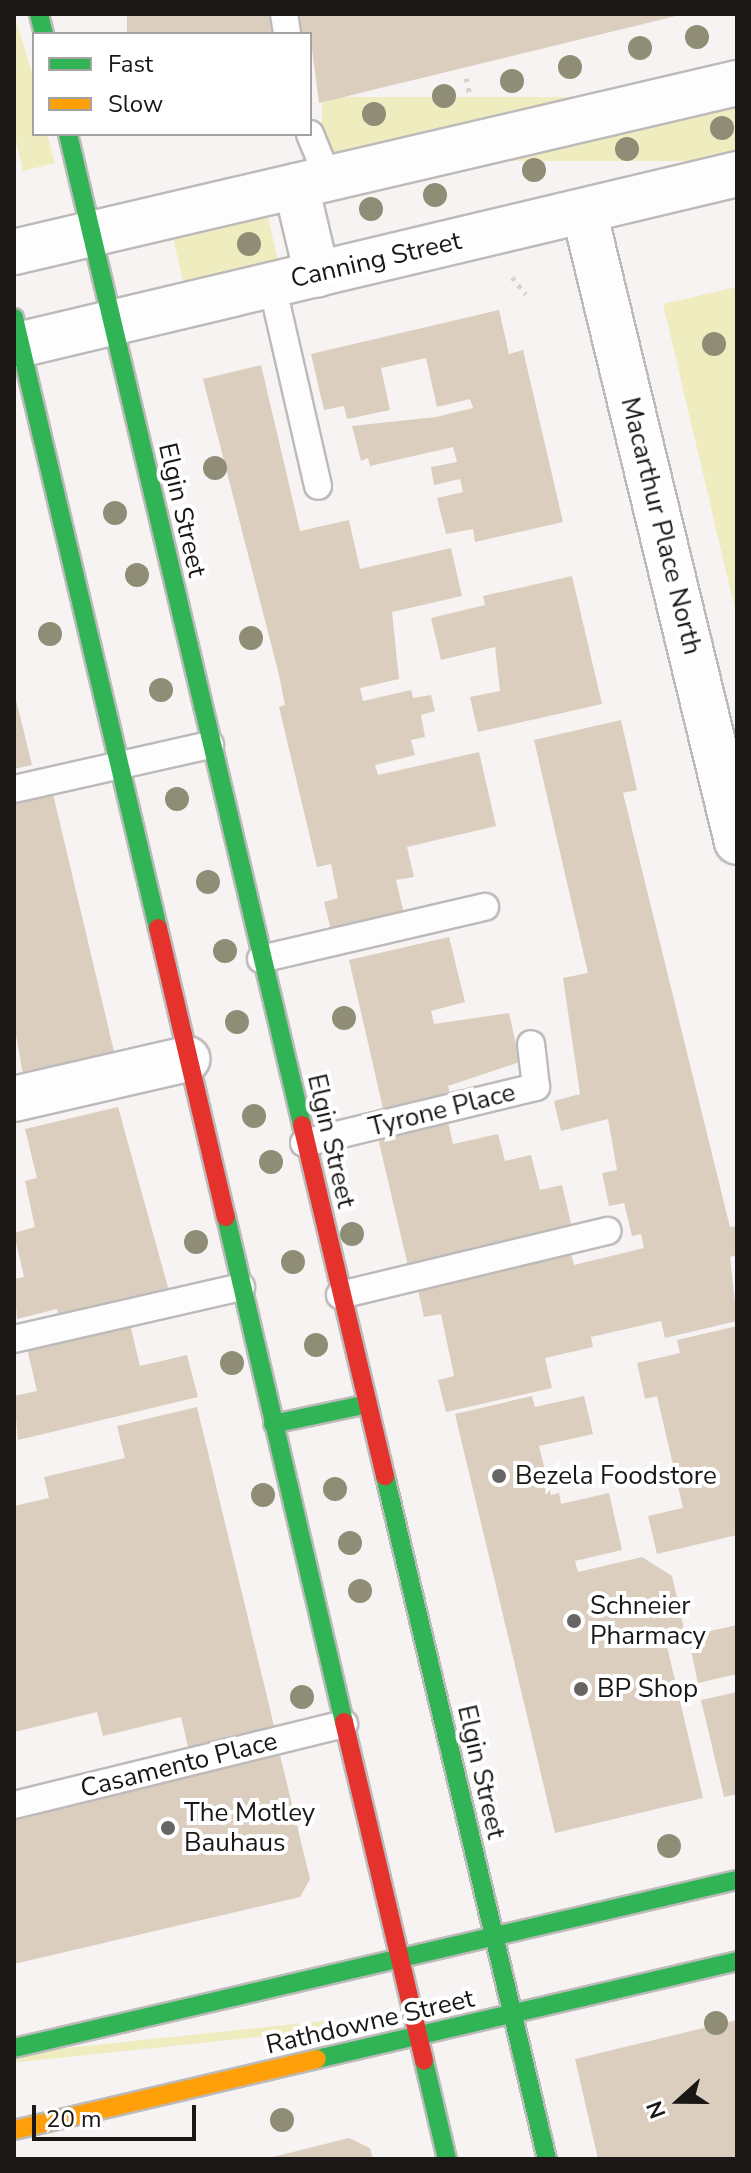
<!DOCTYPE html>
<html>
<head>
<meta charset="utf-8">
<style>
	body { margin:0 }
	#map { position:relative; width:751px; height:2173px; overflow:hidden; background:#f6f3f2; font-family:"Nunito Sans",sans-serif }
	div>[style] { position:absolute }
	[style*='--x'] { left:calc(var(--x)*1px); top:calc(var(--y)*1px); width:calc(var(--w)*1px); rotate:calc(var(--a)*1deg) }
	.green>* { inset:0; background:#efecbf; transform-origin:0 0 }
	.building>* { inset:0; background:#dbcebf; transform-origin:0 0 }
	.path>* { height:5px; margin-top:-2.5px; transform-origin:0; background:repeating-linear-gradient(90deg,#d4d4d3 0 4px,transparent 0 10px) }
	.roads { filter:drop-shadow(2px 0 #bdbaba) drop-shadow(-2px 0 #bdbaba) drop-shadow(0 2px #bdbaba) drop-shadow(0 -2px #bdbaba) }
	.lane>* { height:26px; margin:-13px; padding:0 13px; transform-origin:13px; border-radius:13px; background:#fefdfd }
	.street>* { height:44px; margin:-22px; padding:0 22px; transform-origin:22px; border-radius:22px; background:#fefdfd }
	.fast>* { height:18px; margin:-9px; padding:0 9px; transform-origin:9px; border-radius:9px; background:#30b455 }
	.slow>* { height:18px; margin:-9px; padding:0 9px; transform-origin:9px; border-radius:9px; background:#ff9f0a }
	.jam>* { height:18px; margin:-9px; padding:0 9px; transform-origin:9px; border-radius:9px; background:#e5322d }
	.trees>* { width:24px; height:24px; margin:-12px; border-radius:50%; background:#908d76 }
	.dots>* { width:22px; height:22px; translate:-50% -50%; box-sizing:border-box; border:4px solid #fff; border-radius:50% }
	span { translate:-50% -50%; white-space:nowrap; text-align:center; line-height:1.15; -webkit-text-stroke:8px #fff; paint-order:stroke }
	.street-label { font-size:26px; color:#1a1817 }
	.poi-label { font-size:26px; color:#1a1817 }
	.left { translate:0 -50%; text-align:left }
	.frame { position:absolute; inset:0; border:16px solid #1a1817; pointer-events:none }
	.legend { position:absolute; left:32px; top:32px; width:280px; height:104px; box-sizing:border-box; background:#fff; border:2px solid #a3a3a2; margin:0; padding:10px 14px; list-style:none; font-size:24px; color:#1a1817 }
	.legend li { display:flex; align-items:center; gap:16px; height:40px }
	.legend b { width:40px; border:2px solid #a3a3a2 }
	.north { position:absolute; left:639px; top:2061px; width:80px; height:80px; -webkit-text-stroke:6px #fff; paint-order:stroke; rotate:249deg; font-size:22px; font-weight:700; line-height:32px; text-align:center; color:#1a1817 }
	.north::after { content:''; display:block; margin:auto; width:28px; height:36px; background:#1a1817; clip-path:polygon(50% 0,100% 100%,50% 72%,0 100%) }
	.scale { position:absolute; left:32px; top:2105px; width:164px; height:36px; box-sizing:border-box; border:4px solid #1a1817; border-top:0; padding-left:10px; font-size:24px; line-height:28px; white-space:nowrap; color:#1a1817; -webkit-text-stroke:6px #fff; paint-order:stroke }
</style>
</head>
<body>
<div id="map">
	<div class="green">
		<i style="clip-path:polygon(14px 14px,34px 79px,34px 134px,47px 134px,55px 163px,23px 171px,14px 133px)"></i>
		<i style="left:737px;top:97px;width:64px;height:415px;rotate:90deg"></i>
		<i style="left:266px;top:209px;width:61px;height:97px;rotate:77deg"></i>
		<i style="clip-path:polygon(737px 287px,737px 618px,663px 304px)"></i>
		<i style="left:333px;top:2020px;width:9px;height:327px;rotate:84deg"></i>
	</div>
	<div class="building">
		<i style="left:127px;top:14px;width:145px;height:20px"></i>
		<i style="clip-path:polygon(297px 14px,680px 14px,680px 15px,319px 103px,310px 34px,302px 34px)"></i>
		<i style="clip-path:polygon(499px 310px,509px 354px,523px 350px,563px 522px,475px 542px,473px 529px,446px 534px,437px 498px,463px 492px,460px 479px,434px 485px,431px 467px,457px 462px,453px 447px,370px 466px,368px 458px,361px 461px,352px 426px,436px 417px,473px 408px,470px 399px,437px 407px,426px 358px,381px 368px,390px 410px,347px 419px,344px 406px,324px 410px,311px 354px)"></i>
		<i style="clip-path:polygon(261px 365px,300px 531px,349px 520px,360px 569px,451px 548px,462px 596px,392px 612px,399px 679px,360px 688px,363px 701px,411px 690px,413px 698px,431px 695px,435px 711px,421px 715px,425px 737px,411px 740px,415px 755px,375px 765px,378px 775px,479px 752px,496px 826px,407px 847px,414px 877px,396px 880px,405px 918px,332px 934px,324px 902px,338px 898px,331px 864px,317px 867px,279px 707px,285px 705px,279px 675px,203px 379px)"></i>
		<i style="clip-path:polygon(572px 576px,602px 704px,478px 732px,470px 697px,500px 691px,495px 647px,441px 660px,431px 618px,485px 605px,483px 596px)"></i>
		<i style="clip-path:polygon(14px 692px,32px 765px,14px 769px)"></i>
		<i style="clip-path:polygon(621px 720px,637px 790px,623px 793px,730px 1227px,737px 1226px,737px 1255px,730px 1257px,737px 1321px,665px 1338px,661px 1321px,591px 1337px,593px 1347px,545px 1358px,552px 1388px,446px 1412px,438px 1380px,454px 1376px,441px 1314px,424px 1317px,417px 1285px,570px 1250px,574px 1265px,644px 1248px,641px 1234px,632px 1236px,624px 1203px,609px 1206px,602px 1173px,617px 1170px,608px 1119px,561px 1131px,554px 1101px,580px 1094px,563px 978px,588px 973px,534px 740px)"></i>
		<i style="clip-path:polygon(53px 794px,116px 1060px,24px 1081px,14px 1023px,14px 803px)"></i>
		<i style="clip-path:polygon(449px 937px,465px 1002px,431px 1011px,434px 1024px,509px 1013px,520px 1062px,448px 1086px,452px 1101px,385px 1117px,349px 960px)"></i>
		<i style="clip-path:polygon(118px 1107px,169px 1291px,59px 1317px,57px 1309px,17px 1319px,14px 1279px,24px 1277px,14px 1233px,35px 1227px,25px 1181px,37px 1178px,25px 1129px)"></i>
		<i style="clip-path:polygon(448px 1122px,453px 1144px,498px 1134px,505px 1161px,531px 1155px,540px 1190px,562px 1185px,572px 1228px,408px 1266px,378px 1138px)"></i>
		<i style="clip-path:polygon(128px 1316px,140px 1366px,187px 1355px,198px 1397px,18px 1440px,14px 1396px,37px 1391px,25px 1340px)"></i>
		<i style="clip-path:polygon(737px 1326px,737px 1535px,657px 1554px,648px 1516px,683px 1508px,657px 1396px,645px 1399px,637px 1363px,680px 1353px,677px 1340px)"></i>
		<i style="clip-path:polygon(532px 1396px,535px 1407px,584px 1396px,593px 1434px,539px 1446px,551px 1495px,559px 1493px,561px 1504px,609px 1493px,622px 1550px,575px 1561px,578px 1572px,642px 1557px,672px 1576px,685px 1633px,665px 1638px,703px 1798px,555px 1833px,455px 1414px)"></i>
		<i style="clip-path:polygon(197px 1407px,275px 1730px,189px 1751px,181px 1717px,103px 1736px,97px 1712px,14px 1732px,14px 1506px,49px 1498px,44px 1477px,125px 1458px,117px 1426px)"></i>
		<i style="clip-path:polygon(737px 1625px,737px 1674px,698px 1683px,688px 1636px)"></i>
		<i style="clip-path:polygon(737px 1692px,737px 1794px,724px 1797px,701px 1700px)"></i>
		<i style="clip-path:polygon(280px 1755px,310px 1879px,300px 1897px,14px 1964px,14px 1817px)"></i>
		<i style="clip-path:polygon(737px 2020px,737px 2159px,598px 2159px,575px 2059px)"></i>
		<i style="clip-path:polygon(349px 2138px,370px 2148px,373px 2159px,265px 2159px)"></i>
	</div>
	<div class="path">
		<i style="--x:466;--y:78;--w:18;--a:77"></i>
		<i style="--x:512;--y:277;--w:22;--a:51"></i>
	</div>
	<div class="roads">
		<div class="lane">
			<i style="--x:284;--y:14;--w:20;--a:81"></i>
			<i style="--x:310;--y:134;--w:48;--a:67.8"></i>
			<i style="--x:272;--y:285;--w:206;--a:77.1"></i>
			<i style="--x:14;--y:789;--w:201;--a:-12.7"></i>
			<i style="--x:261;--y:959;--w:230;--a:-13.1"></i>
			<i style="--x:304;--y:1143;--w:239;--a:-13.6"></i>
			<i style="--x:536;--y:1087;--w:43;--a:-96.6"></i>
			<i style="--x:340;--y:1295;--w:275;--a:-13.5"></i>
			<i style="--x:14;--y:1339;--w:233;--a:-12.9"></i>
			<i style="--x:14;--y:1805;--w:340;--a:-13.8"></i>
		</div>
		<div class="street">
			<i style="--x:296;--y:186;--w:91;--a:76.7"></i>
			<i style="--x:584;--y:211;--w:649;--a:76.37"></i>
			<i style="--x:14;--y:252;--w:742;--a:-13.16"></i>
			<i style="--x:14;--y:346;--w:743;--a:-13.38"></i>
			<i style="--x:14;--y:1099;--w:178;--a:-13"></i>
		</div>
		<div class="fast">
			<i style="--x:39;--y:14;--w:21;--a:76"></i>
			<i style="--x:68;--y:134;--w:1018;--a:76.71"></i>
			<i style="--x:14;--y:318;--w:627;--a:76.72"></i>
			<i style="--x:226;--y:1217;--w:519;--a:76.85"></i>
			<i style="--x:273;--y:1424;--w:97;--a:-11.9"></i>
			<i style="--x:385;--y:1476;--w:702;--a:76.66"></i>
			<i style="--x:14;--y:2048;--w:742;--a:-13.08"></i>
			<i style="--x:317;--y:2059;--w:431;--a:-13.1"></i>
			<i style="--x:424;--y:2061;--w:101;--a:76.8"></i>
		</div>
		<div class="slow">
			<i style="--x:14;--y:2130;--w:311;--a:-13.2"></i>
		</div>
		<div class="jam">
			<i style="--x:158;--y:928;--w:297;--a:76.8"></i>
			<i style="--x:302;--y:1125;--w:361;--a:76.7"></i>
			<i style="--x:344;--y:1722;--w:348;--a:76.7"></i>
		</div>
	</div>
	<div class="trees">
		<i style="left:697px;top:37px"></i>
		<i style="left:640px;top:48px"></i>
		<i style="left:570px;top:67px"></i>
		<i style="left:512px;top:81px"></i>
		<i style="left:444px;top:96px"></i>
		<i style="left:374px;top:114px"></i>
		<i style="left:722px;top:128px"></i>
		<i style="left:627px;top:149px"></i>
		<i style="left:534px;top:170px"></i>
		<i style="left:435px;top:195px"></i>
		<i style="left:371px;top:209px"></i>
		<i style="left:249px;top:244px"></i>
		<i style="left:714px;top:344px"></i>
		<i style="left:215px;top:468px"></i>
		<i style="left:115px;top:513px"></i>
		<i style="left:137px;top:575px"></i>
		<i style="left:50px;top:634px"></i>
		<i style="left:251px;top:638px"></i>
		<i style="left:161px;top:690px"></i>
		<i style="left:177px;top:799px"></i>
		<i style="left:208px;top:882px"></i>
		<i style="left:225px;top:951px"></i>
		<i style="left:344px;top:1018px"></i>
		<i style="left:237px;top:1022px"></i>
		<i style="left:254px;top:1116px"></i>
		<i style="left:271px;top:1162px"></i>
		<i style="left:352px;top:1234px"></i>
		<i style="left:196px;top:1242px"></i>
		<i style="left:293px;top:1262px"></i>
		<i style="left:316px;top:1345px"></i>
		<i style="left:232px;top:1363px"></i>
		<i style="left:335px;top:1489px"></i>
		<i style="left:263px;top:1495px"></i>
		<i style="left:350px;top:1543px"></i>
		<i style="left:360px;top:1591px"></i>
		<i style="left:302px;top:1697px"></i>
		<i style="left:669px;top:1846px"></i>
		<i style="left:716px;top:2023px"></i>
		<i style="left:282px;top:2120px"></i>
	</div>
	<div class="dots">
		<i style="left:499px;top:1476px;background:#676564"></i>
		<i style="left:574px;top:1621px;background:#676564"></i>
		<i style="left:581px;top:1689px;background:#676564"></i>
		<i style="left:168px;top:1828px;background:#676564"></i>
	</div>
	<div class="street-label">
		<span style="left:376px;top:260px;rotate:-13deg">Canning Street</span>
		<span style="left:182px;top:510px;rotate:77deg">Elgin Street</span>
		<span style="left:661px;top:526px;rotate:76deg">Macarthur Place North</span>
		<span style="left:442px;top:1110px;rotate:-14deg">Tyrone Place</span>
		<span style="left:331px;top:1141px;rotate:77deg">Elgin Street</span>
		<span style="left:179px;top:1765px;rotate:-14deg">Casamento Place</span>
		<span style="left:481px;top:1772px;rotate:77deg">Elgin Street</span>
		<span style="left:370px;top:2022px;rotate:-13deg">Rathdowne Street</span>
	</div>
	<div class="poi-label">
		<span class="left" style="left:515px;top:1476px">Bezela Foodstore</span>
		<span class="left" style="left:590px;top:1621px">Schneier<br>Pharmacy</span>
		<span class="left" style="left:597px;top:1689px">BP Shop</span>
		<span class="left" style="left:184px;top:1828px">The Motley<br>Bauhaus</span>
	</div>
	<div class="frame"></div>
	<ul class="legend">
	<li><b style="height:10px;background:#30b455"></b>Fast</li>
	<li><b style="height:10px;background:#ff9f0a"></b>Slow</li>
	</ul>
	<div class="north">N</div>
	<div class="scale">20 m</div>
</div>
</body>
</html>
